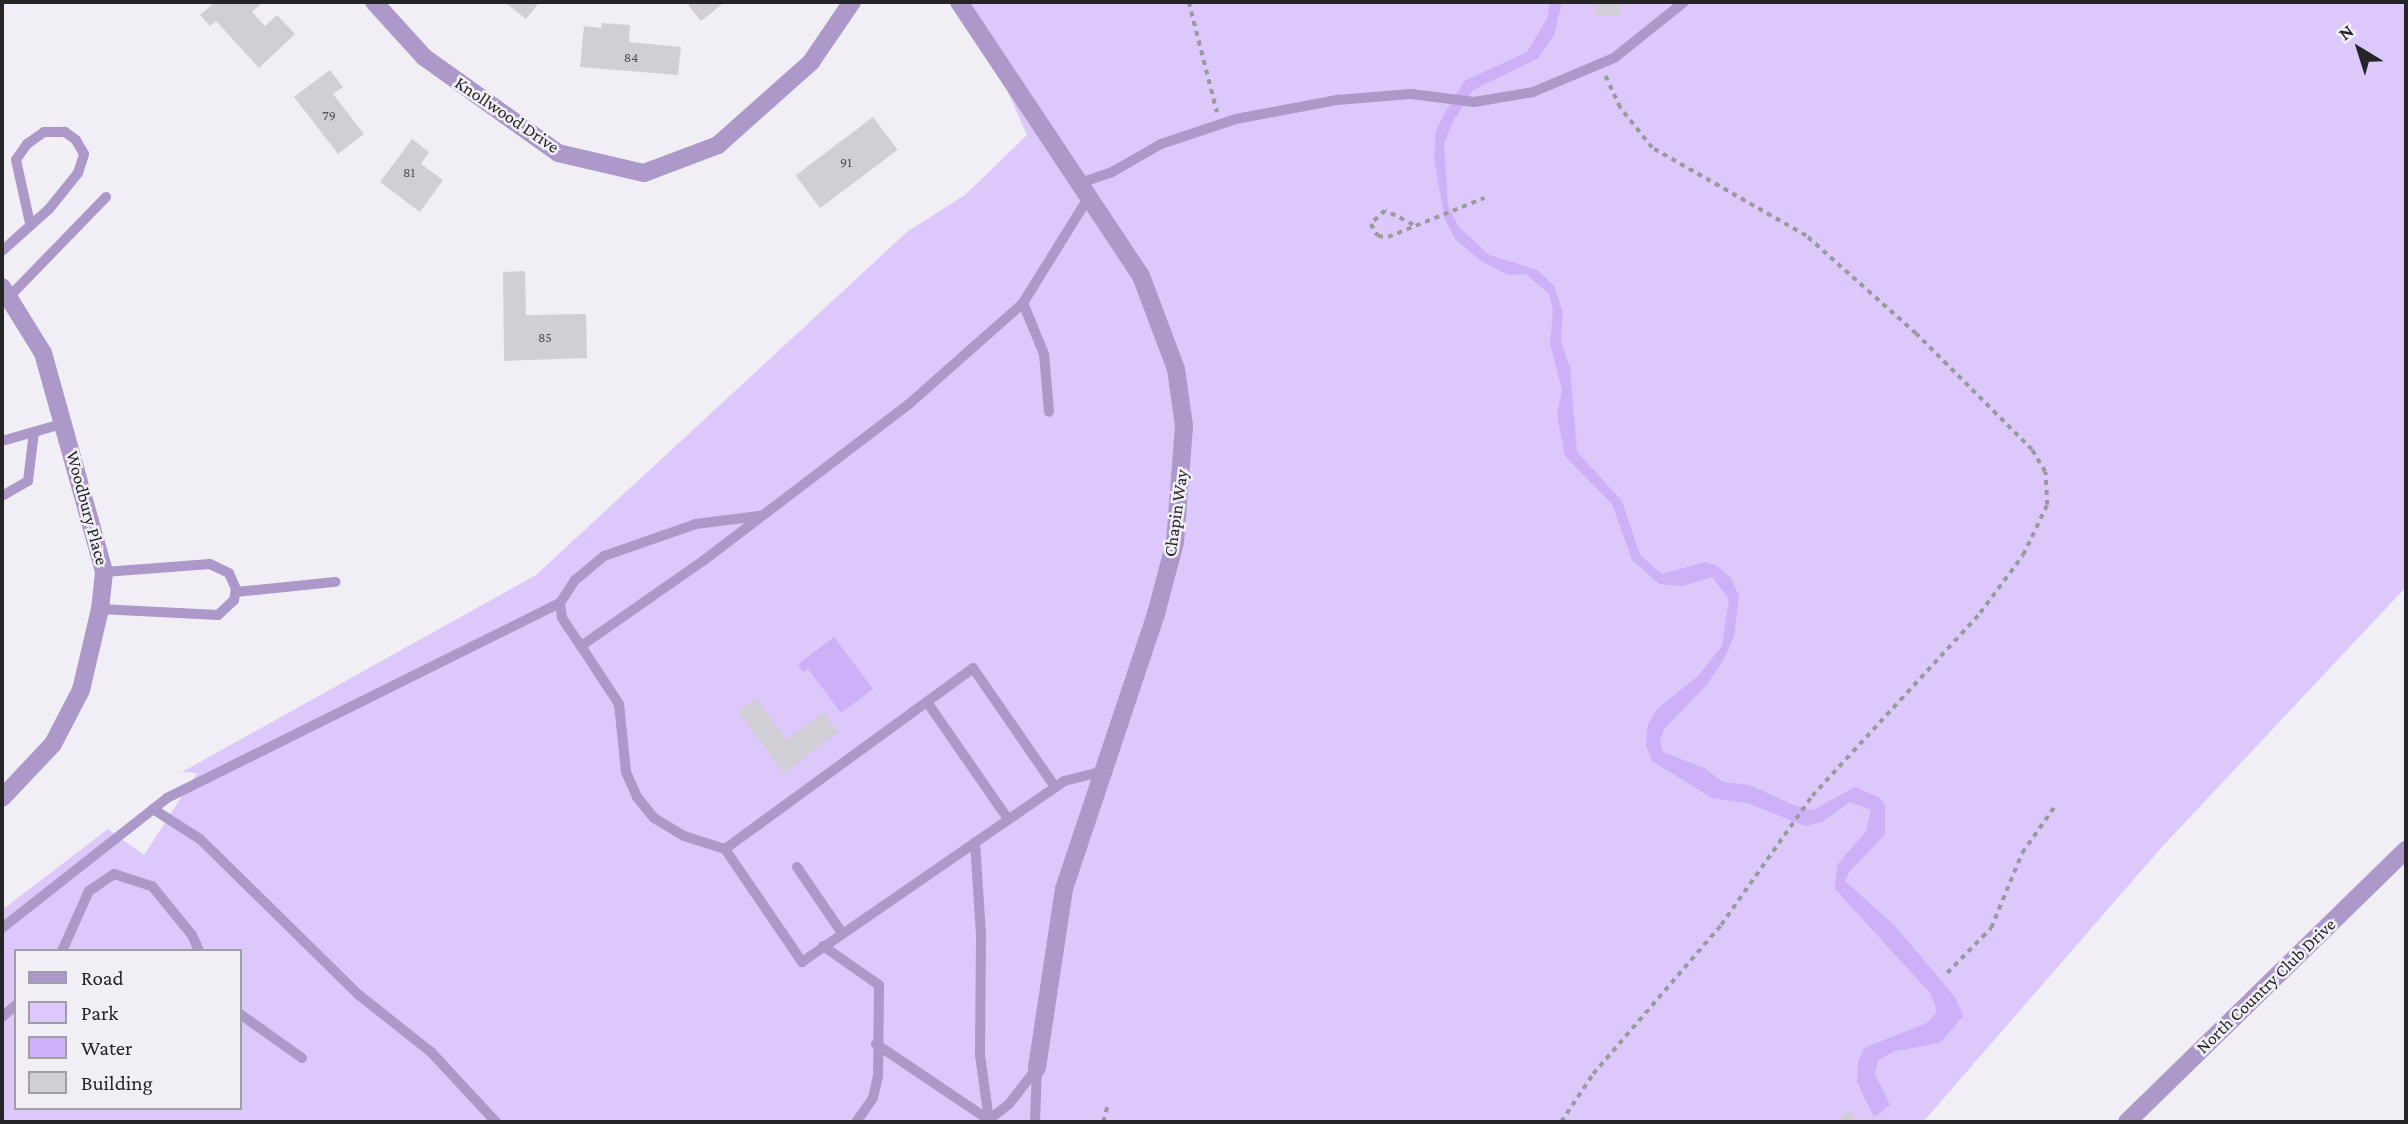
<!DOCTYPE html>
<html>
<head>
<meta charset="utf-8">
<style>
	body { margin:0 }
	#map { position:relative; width:2408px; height:1124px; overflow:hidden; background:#f1eff5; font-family:"Crimson Pro",serif }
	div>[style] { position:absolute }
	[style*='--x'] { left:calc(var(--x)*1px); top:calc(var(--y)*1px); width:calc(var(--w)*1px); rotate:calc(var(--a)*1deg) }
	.green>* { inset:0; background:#dcc8fb }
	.water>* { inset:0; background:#ceb0f9 }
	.building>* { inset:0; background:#d1cfd5; transform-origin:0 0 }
	.path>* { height:3.5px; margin-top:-1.75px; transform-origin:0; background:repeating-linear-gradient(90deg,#9a999d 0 5px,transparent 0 10px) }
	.service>* { height:10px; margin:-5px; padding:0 5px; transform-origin:5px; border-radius:5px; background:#ac98c9 }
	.minor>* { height:18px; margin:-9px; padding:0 9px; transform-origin:9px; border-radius:9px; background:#ac98c9 }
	span { translate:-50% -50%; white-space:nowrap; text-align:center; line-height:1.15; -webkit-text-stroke:5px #f1eff5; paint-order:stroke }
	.number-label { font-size:14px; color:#504f52 }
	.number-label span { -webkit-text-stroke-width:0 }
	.street-label { font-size:18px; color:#252426 }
	.frame { position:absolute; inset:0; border:4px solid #252426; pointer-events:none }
	.legend { position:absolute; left:14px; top:949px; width:228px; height:161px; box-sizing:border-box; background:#f1eff5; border:2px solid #9f9ea2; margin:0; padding:9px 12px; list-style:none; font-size:21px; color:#252426 }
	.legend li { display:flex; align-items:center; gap:14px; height:35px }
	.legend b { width:35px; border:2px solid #9f9ea2 }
	.north { position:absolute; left:2324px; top:14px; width:70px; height:70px; -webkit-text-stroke:5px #f1eff5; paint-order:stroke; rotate:322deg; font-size:19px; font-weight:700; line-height:28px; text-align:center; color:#252426 }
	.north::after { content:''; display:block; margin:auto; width:24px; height:32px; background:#252426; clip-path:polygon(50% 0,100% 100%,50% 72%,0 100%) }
</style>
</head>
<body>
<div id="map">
	<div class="green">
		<i style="clip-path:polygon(evenodd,968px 2px,2406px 2px,2406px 587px,2161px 848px,1923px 1122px,2px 1122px,2px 910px,108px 829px,144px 855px,197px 773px,182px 772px,536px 575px,908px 231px,965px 195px,1027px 135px,968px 2px,16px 951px,240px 951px,240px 1108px,16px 1108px,16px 951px)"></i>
	</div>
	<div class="water">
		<i style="clip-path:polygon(1549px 2px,1561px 2px,1561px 6px,1554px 35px,1537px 59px,1473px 90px,1453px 121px,1444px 144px,1448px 206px,1459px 227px,1489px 255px,1537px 270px,1554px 286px,1563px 312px,1561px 341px,1570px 368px,1577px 452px,1622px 501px,1640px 555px,1662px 574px,1705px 562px,1716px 565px,1731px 578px,1739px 596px,1734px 636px,1724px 659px,1706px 686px,1664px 729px,1660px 741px,1663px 752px,1704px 768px,1723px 782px,1749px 785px,1796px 806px,1813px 810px,1855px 787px,1880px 798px,1885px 805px,1885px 835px,1849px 872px,1845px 881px,1895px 926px,1955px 997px,1963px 1016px,1940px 1043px,1895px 1051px,1878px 1060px,1875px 1074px,1890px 1105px,1874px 1117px,1857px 1082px,1858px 1061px,1864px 1048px,1927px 1023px,1937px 1012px,1931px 994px,1835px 889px,1837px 865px,1866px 831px,1871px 810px,1850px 802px,1822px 822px,1805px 826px,1747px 803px,1712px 798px,1652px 761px,1646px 745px,1648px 724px,1658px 708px,1698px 676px,1722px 646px,1729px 599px,1712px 577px,1683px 586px,1659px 584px,1632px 560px,1612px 504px,1565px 456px,1557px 415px,1562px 390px,1550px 343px,1553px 310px,1549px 294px,1526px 274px,1508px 275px,1481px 261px,1456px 240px,1445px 220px,1434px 158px,1436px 132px,1443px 116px,1464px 81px,1527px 52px,1548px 17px)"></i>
		<i style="clip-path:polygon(834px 637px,873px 689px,841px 713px,808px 669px,803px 672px,798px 664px)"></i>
	</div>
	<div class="building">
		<i style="clip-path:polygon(215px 2px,263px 2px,252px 12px,265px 26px,277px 15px,295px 34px,259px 68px,216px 21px,210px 26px,200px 15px)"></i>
		<i style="clip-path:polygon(504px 2px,535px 2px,538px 4px,526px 19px)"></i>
		<i style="clip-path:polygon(693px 2px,725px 2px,701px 21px,688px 5px)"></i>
		<i style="left:1595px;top:2px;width:25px;height:14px"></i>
		<i style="clip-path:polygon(602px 23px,630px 25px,629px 42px,681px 47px,678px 75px,580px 67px,584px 26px,601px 28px)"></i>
		<i style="clip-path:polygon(330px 70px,343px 87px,333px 94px,364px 134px,338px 154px,294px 97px)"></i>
		<i style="left:873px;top:117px;width:41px;height:97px;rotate:53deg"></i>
		<i style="clip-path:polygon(412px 139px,429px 152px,421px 164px,443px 180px,420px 212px,380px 182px)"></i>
		<i style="clip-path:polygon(525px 271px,526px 315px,586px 314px,587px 358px,504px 361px,503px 272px)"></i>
		<i style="clip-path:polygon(756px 699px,787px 740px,823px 712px,838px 732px,784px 773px,738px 712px)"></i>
		<i style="clip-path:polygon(1850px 1110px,1857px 1122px,1836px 1122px)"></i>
	</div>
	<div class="path">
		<i style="--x:1189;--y:2;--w:114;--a:75.7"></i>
		<i style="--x:1413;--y:225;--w:31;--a:-153"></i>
		<i style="--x:1385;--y:211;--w:19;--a:137"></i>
		<i style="--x:1371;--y:224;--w:14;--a:60"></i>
		<i style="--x:1378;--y:236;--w:10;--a:6"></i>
		<i style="--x:1388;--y:237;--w:104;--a:-22.1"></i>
		<i style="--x:1947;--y:973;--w:63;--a:-45.6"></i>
		<i style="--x:1991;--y:928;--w:81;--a:-67.5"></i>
		<i style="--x:2022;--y:853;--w:57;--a:-54.9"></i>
		<i style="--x:1103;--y:1122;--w:16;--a:-75"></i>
		<i style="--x:1561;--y:1122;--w:58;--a:-56.3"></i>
		<i style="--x:1593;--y:1074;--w:196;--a:-49.3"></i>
		<i style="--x:1721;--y:925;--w:158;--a:-54.8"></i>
		<i style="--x:1812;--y:796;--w:248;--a:-47.4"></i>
		<i style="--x:1980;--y:613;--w:72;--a:-53.4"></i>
		<i style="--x:2023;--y:555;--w:55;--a:-64.4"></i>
		<i style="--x:2047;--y:505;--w:33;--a:-93"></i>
		<i style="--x:2045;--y:472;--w:26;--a:-121"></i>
		<i style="--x:2032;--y:450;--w:164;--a:-135"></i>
		<i style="--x:1916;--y:334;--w:147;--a:-138.3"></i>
		<i style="--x:1806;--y:236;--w:177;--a:-150.3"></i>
		<i style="--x:1652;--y:148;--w:51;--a:-128.7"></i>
		<i style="--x:1620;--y:108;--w:35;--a:-115"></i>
	</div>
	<div class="service">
		<i style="--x:1083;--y:182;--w:31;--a:-19"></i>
		<i style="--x:1112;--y:172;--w:56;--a:-29.7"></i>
		<i style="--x:1161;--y:144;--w:79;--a:-18.4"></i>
		<i style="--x:1236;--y:119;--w:103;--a:-10.7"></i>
		<i style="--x:1337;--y:100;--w:74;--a:-4.6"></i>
		<i style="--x:1411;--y:94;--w:64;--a:7.2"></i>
		<i style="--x:1474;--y:102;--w:60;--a:-9.6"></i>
		<i style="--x:1533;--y:92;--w:88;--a:-22.8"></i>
		<i style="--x:1614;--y:58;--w:90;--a:-38.7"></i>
		<i style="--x:2;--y:251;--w:63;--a:-41.8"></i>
		<i style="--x:49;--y:209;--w:46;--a:-51.1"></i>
		<i style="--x:78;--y:173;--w:20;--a:-72"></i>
		<i style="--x:84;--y:154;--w:16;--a:-120"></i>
		<i style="--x:76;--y:140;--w:14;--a:-144"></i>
		<i style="--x:65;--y:132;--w:21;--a:180"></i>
		<i style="--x:44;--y:132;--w:21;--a:145"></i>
		<i style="--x:27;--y:144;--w:19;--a:125"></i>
		<i style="--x:16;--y:160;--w:65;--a:77.5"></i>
		<i style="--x:10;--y:296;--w:138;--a:-45.9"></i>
		<i style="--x:1023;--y:303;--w:55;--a:67.6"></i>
		<i style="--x:1044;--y:354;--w:58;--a:85.1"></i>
		<i style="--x:2;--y:441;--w:66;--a:-15.9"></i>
		<i style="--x:2;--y:496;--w:30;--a:-30"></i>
		<i style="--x:28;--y:481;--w:49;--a:-83"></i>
		<i style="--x:759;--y:516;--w:64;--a:172.8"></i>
		<i style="--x:696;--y:524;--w:97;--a:160.8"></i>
		<i style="--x:604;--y:556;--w:38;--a:140"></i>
		<i style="--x:575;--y:580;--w:27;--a:123"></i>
		<i style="--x:560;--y:603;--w:15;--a:82"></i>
		<i style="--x:562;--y:618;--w:34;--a:56"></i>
		<i style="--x:581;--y:646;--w:149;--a:-34.9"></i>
		<i style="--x:703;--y:561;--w:259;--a:-37.3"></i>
		<i style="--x:909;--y:404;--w:152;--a:-41.5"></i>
		<i style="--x:1023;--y:303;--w:127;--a:-58.2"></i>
		<i style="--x:236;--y:592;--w:100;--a:-5.8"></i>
		<i style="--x:100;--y:609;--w:118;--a:2.9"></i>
		<i style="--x:218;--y:615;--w:22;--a:-43"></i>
		<i style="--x:234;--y:600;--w:11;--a:-80"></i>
		<i style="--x:236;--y:589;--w:17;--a:-114"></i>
		<i style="--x:229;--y:573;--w:21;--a:-155"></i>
		<i style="--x:210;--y:564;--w:106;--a:175.7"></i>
		<i style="--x:581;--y:646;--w:69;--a:56.8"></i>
		<i style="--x:619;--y:704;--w:68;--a:84.1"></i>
		<i style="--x:626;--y:772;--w:27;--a:66"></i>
		<i style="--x:637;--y:797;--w:27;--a:51"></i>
		<i style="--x:654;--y:818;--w:35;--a:31"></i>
		<i style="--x:684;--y:836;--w:43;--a:17.6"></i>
		<i style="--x:725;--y:849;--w:137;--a:55.7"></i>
		<i style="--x:802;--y:962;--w:318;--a:-34.6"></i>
		<i style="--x:1064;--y:781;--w:41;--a:-14"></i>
		<i style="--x:927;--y:702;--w:142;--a:55.3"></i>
		<i style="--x:153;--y:809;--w:56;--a:32.6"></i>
		<i style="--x:200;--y:839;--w:223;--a:44.5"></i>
		<i style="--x:359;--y:995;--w:92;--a:38.4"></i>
		<i style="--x:431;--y:1052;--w:96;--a:47.1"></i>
		<i style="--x:975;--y:842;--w:94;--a:86.3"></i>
		<i style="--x:981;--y:936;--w:119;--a:90.5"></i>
		<i style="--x:980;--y:1055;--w:66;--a:82.1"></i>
		<i style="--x:725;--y:849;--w:307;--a:-36.1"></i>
		<i style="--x:973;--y:668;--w:145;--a:55.4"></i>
		<i style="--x:797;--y:867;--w:80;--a:55.7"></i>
		<i style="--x:2;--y:928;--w:210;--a:-38.2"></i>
		<i style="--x:167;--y:798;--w:439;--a:-26.4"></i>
		<i style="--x:823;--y:946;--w:68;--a:34.9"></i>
		<i style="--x:879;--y:985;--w:91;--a:90.6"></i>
		<i style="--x:878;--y:1076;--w:23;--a:103"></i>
		<i style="--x:873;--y:1098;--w:29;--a:125"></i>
		<i style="--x:62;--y:951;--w:66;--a:-65.8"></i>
		<i style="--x:89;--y:891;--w:30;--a:-34"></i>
		<i style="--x:114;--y:874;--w:40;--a:18"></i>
		<i style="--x:152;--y:886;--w:63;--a:50.8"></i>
		<i style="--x:192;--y:935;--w:17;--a:66"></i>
		<i style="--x:240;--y:1014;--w:76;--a:35.4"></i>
		<i style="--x:2;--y:1017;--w:18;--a:-41"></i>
		<i style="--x:876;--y:1044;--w:140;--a:33.9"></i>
		<i style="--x:986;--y:1122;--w:29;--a:-38"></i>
		<i style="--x:1009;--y:1104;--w:46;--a:-52.1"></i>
		<i style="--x:1035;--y:1122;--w:54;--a:-87.9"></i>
	</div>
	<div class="minor">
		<i style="--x:374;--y:2;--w:74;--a:47.7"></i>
		<i style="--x:424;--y:57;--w:165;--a:35.6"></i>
		<i style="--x:558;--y:153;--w:88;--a:13.1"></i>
		<i style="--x:644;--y:173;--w:79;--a:-20.7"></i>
		<i style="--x:718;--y:145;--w:125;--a:-41.7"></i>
		<i style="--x:811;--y:62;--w:73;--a:-55.7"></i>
		<i style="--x:959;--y:2;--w:329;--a:56.4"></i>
		<i style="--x:1141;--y:276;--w:99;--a:69.4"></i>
		<i style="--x:1176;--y:369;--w:58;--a:82"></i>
		<i style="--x:1184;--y:426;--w:116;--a:94.4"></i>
		<i style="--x:1175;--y:542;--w:74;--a:104.8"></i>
		<i style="--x:1156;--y:614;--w:290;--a:108.5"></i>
		<i style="--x:1064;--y:889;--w:181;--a:98.6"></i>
		<i style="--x:2;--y:287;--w:78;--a:58.2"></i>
		<i style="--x:43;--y:353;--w:227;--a:74.4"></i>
		<i style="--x:104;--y:572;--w:37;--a:96"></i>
		<i style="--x:100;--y:609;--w:83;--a:103.2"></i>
		<i style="--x:81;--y:690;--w:61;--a:117.4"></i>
		<i style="--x:53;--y:744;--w:74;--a:133.4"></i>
		<i style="--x:2127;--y:1122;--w:390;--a:-44.3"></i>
	</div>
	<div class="number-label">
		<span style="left:631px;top:57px">84</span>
		<span style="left:329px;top:115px">79</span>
		<span style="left:846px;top:162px">91</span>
		<span style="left:409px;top:172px">81</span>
		<span style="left:545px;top:337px">85</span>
	</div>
	<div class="street-label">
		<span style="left:507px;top:115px;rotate:34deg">Knollwood Drive</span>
		<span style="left:87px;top:508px;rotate:75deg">Woodbury Place</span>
		<span style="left:1176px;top:513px;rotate:-82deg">Chapin Way</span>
		<span style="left:2266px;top:986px;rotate:-44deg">North Country Club Drive</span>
	</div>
	<div class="frame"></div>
	<ul class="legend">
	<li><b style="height:9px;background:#ac98c9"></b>Road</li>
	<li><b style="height:19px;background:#dcc8fb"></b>Park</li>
	<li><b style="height:19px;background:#ceb0f9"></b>Water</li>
	<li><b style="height:19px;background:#d1cfd5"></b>Building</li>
	</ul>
	<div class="north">N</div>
</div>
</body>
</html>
